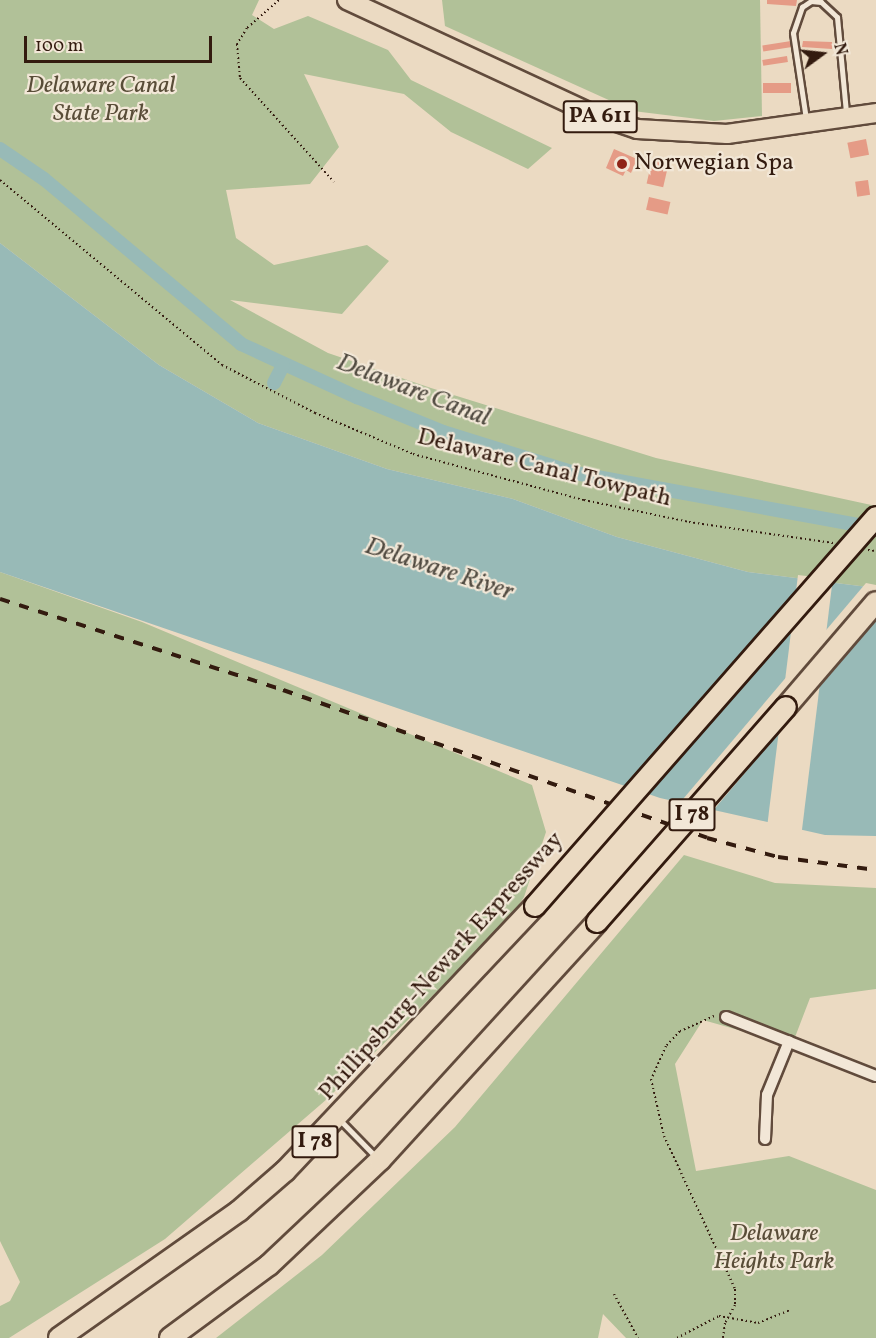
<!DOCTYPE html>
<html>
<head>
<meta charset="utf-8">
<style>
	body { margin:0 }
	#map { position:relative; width:876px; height:1338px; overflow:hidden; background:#ebdac2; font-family:Vollkorn,serif }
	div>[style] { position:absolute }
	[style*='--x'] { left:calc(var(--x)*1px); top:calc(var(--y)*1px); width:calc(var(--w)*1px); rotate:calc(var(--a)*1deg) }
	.green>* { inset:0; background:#b1c198 }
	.water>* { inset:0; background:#98bab7 }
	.pier>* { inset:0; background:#ebdac2; transform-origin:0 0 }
	.canal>* { height:14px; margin:-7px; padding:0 7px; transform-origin:7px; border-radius:7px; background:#98bab7 }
	.building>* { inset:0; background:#e59b86; transform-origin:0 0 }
	.path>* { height:2px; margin-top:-1px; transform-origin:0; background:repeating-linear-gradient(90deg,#331b0f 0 1.5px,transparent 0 4.5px) }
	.roads { filter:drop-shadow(2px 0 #614b3c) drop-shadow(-2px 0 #614b3c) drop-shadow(0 2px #614b3c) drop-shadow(0 -2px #614b3c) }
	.service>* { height:5px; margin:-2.5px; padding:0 2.5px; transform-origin:2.5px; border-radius:2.5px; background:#f2e7d7 }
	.minor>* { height:10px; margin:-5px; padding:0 5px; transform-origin:5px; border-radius:5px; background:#f2e7d7 }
	.trunk>* { height:18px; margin:-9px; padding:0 9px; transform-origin:9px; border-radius:9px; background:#ebdac2 }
	.motorway>* { height:20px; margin:-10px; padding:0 10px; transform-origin:10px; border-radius:10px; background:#ebdac2 }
	.rail>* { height:4px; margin-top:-2px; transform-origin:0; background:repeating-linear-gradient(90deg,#331b0f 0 10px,transparent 0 20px) }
	.bridges { filter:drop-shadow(2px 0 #331b0f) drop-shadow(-2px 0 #331b0f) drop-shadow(0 2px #331b0f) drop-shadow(0 -2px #331b0f) }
	.motorway-bridge>* { height:20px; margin:-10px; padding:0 10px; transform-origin:10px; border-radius:10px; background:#ebdac2 }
	.dots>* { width:16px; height:16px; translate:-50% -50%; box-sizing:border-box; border:3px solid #f2e7d7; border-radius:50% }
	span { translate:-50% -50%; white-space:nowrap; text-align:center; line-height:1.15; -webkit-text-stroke:4.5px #f2e7d7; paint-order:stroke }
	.shield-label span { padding:2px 4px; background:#f2e7d7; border:2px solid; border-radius:4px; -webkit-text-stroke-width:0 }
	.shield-label { font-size:22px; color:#331b0f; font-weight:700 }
	.park-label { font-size:24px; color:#594d38; font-style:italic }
	.poi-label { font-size:24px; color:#331b0f }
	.left { translate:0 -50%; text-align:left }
	.street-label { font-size:24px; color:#331b0f }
	.water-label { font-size:26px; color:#514b41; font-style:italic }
	.north { position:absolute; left:792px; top:24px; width:60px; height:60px; -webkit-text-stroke:4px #f2e7d7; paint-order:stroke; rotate:75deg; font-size:16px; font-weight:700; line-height:24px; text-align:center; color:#331b0f }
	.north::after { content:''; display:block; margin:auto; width:21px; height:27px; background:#331b0f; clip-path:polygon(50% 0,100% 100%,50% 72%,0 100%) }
	.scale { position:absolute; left:24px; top:36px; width:188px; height:27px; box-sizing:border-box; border:3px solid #331b0f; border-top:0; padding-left:8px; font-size:18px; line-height:21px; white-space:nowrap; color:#331b0f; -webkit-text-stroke:4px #f2e7d7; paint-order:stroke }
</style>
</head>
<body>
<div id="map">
	<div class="green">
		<i style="clip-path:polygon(0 0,259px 0,252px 15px,274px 29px,308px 16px,388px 50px,411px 80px,552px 148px,528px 169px,451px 132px,404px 94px,304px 74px,339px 147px,310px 184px,226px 190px,236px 238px,274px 265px,367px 245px,389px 261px,342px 314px,230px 300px,328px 353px,431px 388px,656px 458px,876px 506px,876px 588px,748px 572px,617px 537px,513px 499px,387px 469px,258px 423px,159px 365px,0 243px)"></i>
		<i style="clip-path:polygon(442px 0,760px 0,762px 116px,714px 121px,633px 111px,445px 26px)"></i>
		<i style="clip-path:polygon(0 572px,142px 622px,532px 785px,546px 832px,524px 897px,507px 923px,327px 1099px,165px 1239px,9px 1338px,0 1338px,0 1306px,10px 1301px,20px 1282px,0 1241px)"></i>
		<i style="clip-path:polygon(684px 855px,775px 883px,876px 888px,876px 989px,810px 998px,792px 1045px,703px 1020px,675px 1064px,696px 1171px,789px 1156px,876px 1190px,876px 1338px,626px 1338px,603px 1314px,598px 1338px,216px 1338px,322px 1255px,455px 1127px)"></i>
	</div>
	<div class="water">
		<i style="clip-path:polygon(0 243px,159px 365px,258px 423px,387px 469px,513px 499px,617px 537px,748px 572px,876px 588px,876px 836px,825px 835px,660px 798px,0 572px)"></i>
	</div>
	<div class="pier">
		<i style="left:798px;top:575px;width:35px;height:278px;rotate:7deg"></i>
		<i style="clip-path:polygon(866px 583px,876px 585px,876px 618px,711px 813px,678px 805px)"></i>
	</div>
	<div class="canal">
		<i style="--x:0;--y:149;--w:53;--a:34.3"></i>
		<i style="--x:44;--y:179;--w:257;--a:39.9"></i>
		<i style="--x:241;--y:344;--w:128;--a:24.6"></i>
		<i style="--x:357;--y:397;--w:93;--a:22.1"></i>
		<i style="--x:443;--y:432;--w:138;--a:17.3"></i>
		<i style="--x:575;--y:473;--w:304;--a:10.4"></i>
		<i style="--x:274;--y:383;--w:20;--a:-63"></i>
	</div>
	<div class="building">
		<i style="clip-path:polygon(767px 0,797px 0,796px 6px,767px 4px)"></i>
		<i style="left:791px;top:41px;width:6px;height:29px;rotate:81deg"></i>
		<i style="clip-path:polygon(803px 41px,832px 42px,832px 49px,802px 47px)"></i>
		<i style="left:787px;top:56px;width:6px;height:25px;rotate:81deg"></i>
		<i style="left:763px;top:83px;width:28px;height:10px"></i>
		<i style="left:866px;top:139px;width:16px;height:19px;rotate:79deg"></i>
		<i style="clip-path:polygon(614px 149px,637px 159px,631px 173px,626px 170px,623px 176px,606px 168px)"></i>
		<i style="left:652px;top:160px;width:17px;height:24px;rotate:13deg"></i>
		<i style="left:868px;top:180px;width:15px;height:13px;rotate:82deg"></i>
		<i style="left:649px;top:197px;width:22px;height:13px;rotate:13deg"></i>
	</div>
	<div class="path">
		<i style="--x:279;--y:0;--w:43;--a:138.8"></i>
		<i style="--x:247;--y:28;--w:19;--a:122"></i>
		<i style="--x:237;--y:44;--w:34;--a:85"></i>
		<i style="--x:240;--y:78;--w:140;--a:47.9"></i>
		<i style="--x:0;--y:180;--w:289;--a:39.8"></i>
		<i style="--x:222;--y:365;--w:105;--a:27.3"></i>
		<i style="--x:315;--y:413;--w:106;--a:22.7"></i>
		<i style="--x:413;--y:454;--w:177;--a:15.1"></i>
		<i style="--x:584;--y:500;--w:107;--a:11.8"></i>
		<i style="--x:689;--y:522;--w:146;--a:8.3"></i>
		<i style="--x:868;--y:550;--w:8;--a:7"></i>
		<i style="--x:714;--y:1016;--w:37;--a:156"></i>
		<i style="--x:680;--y:1031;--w:21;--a:133"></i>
		<i style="--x:666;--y:1046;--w:36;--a:114"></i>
		<i style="--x:651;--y:1079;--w:58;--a:77.2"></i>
		<i style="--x:664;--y:1136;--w:169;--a:65.1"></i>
		<i style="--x:735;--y:1289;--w:16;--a:90"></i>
		<i style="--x:735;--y:1305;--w:21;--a:119"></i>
		<i style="--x:725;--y:1323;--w:15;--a:98"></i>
		<i style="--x:614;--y:1294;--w:50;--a:61.4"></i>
		<i style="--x:677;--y:1338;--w:47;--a:-27.6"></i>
		<i style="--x:719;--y:1316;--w:40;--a:10"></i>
		<i style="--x:758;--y:1323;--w:35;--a:-22"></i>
	</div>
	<div class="roads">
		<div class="service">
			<i style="--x:806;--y:119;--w:87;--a:-98.6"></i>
			<i style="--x:793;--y:33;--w:28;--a:-71"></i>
			<i style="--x:802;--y:7;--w:11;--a:-34"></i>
			<i style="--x:811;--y:1;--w:10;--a:6"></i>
			<i style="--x:821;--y:2;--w:22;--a:43"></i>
			<i style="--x:837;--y:17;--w:96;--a:84.6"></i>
			<i style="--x:339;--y:1119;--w:53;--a:45.8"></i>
		</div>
		<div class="minor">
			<i style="--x:726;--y:1017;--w:161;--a:21.5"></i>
			<i style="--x:765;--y:1139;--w:44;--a:-87.4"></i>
			<i style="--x:767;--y:1095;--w:58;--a:-67.8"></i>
		</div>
		<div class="trunk">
			<i style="--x:347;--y:0;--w:271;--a:24.9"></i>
			<i style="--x:593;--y:114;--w:46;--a:18.8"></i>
			<i style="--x:637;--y:129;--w:90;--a:3.2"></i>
			<i style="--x:727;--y:134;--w:150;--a:-8"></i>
		</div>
		<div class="motorway">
			<i style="--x:786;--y:707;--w:138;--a:-49.4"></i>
			<i style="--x:59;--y:1338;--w:220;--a:-35.2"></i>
			<i style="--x:239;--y:1211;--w:61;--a:-41"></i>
			<i style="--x:285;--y:1171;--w:364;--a:-46.7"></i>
			<i style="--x:170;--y:1338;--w:123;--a:-36.4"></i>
			<i style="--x:269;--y:1265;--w:153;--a:-43.4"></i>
			<i style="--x:380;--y:1160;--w:322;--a:-47.6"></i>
		</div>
	</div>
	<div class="rail">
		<i style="--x:0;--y:599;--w:297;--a:17.8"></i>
		<i style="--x:283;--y:690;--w:449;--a:19.2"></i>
		<i style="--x:707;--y:838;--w:73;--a:15"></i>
		<i style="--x:778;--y:857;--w:99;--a:7.6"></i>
	</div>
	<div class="bridges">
		<div class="motorway-bridge">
			<i style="--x:535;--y:906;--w:517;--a:-48.76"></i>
			<i style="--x:597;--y:922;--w:286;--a:-48.7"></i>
		</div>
	</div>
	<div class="dots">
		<i style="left:622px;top:164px;background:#8f2418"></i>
	</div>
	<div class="shield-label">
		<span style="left:600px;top:117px">PA 611</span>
		<span style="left:692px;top:815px">I 78</span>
		<span style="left:315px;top:1142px">I 78</span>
	</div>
	<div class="park-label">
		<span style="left:101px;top:101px">Delaware Canal<br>State Park</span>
		<span style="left:774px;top:1249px">Delaware<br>Heights Park</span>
	</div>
	<div class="poi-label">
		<span class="left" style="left:634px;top:164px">Norwegian Spa</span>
	</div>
	<div class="street-label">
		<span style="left:544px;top:469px;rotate:14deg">Delaware Canal Towpath</span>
		<span style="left:442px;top:967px;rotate:-48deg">Phillipsburg-Newark Expressway</span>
	</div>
	<div class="water-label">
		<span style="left:413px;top:391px;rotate:21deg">Delaware Canal</span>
		<span style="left:439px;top:570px;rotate:18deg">Delaware River</span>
	</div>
	<div class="north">N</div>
	<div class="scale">100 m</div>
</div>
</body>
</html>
